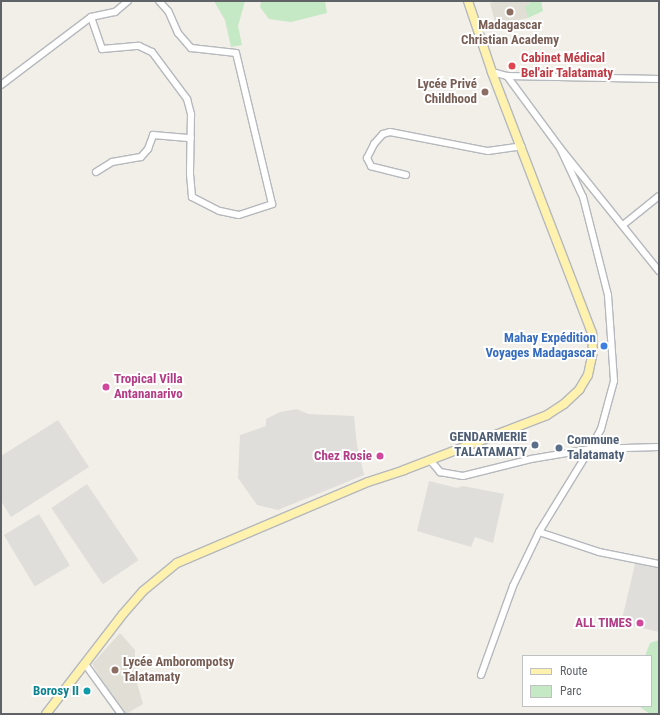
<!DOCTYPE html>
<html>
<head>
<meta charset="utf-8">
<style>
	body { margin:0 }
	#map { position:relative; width:660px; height:715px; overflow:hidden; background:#f1efe8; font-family:"Roboto Condensed",sans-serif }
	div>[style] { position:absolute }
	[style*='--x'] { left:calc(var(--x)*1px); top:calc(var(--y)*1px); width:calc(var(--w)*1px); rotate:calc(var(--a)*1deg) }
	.industrial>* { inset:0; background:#e0deda; transform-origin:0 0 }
	.education>* { inset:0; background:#e1ded6 }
	.green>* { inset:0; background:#c5e8c5 }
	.roads { filter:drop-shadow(1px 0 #b5b8bc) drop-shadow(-1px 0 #b5b8bc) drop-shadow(0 1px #b5b8bc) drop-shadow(0 -1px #b5b8bc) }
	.minor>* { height:6px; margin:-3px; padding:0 3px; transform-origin:3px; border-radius:3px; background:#fff }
	.major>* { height:8px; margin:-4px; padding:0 4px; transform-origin:4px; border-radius:4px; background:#fff2af }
	.dots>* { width:11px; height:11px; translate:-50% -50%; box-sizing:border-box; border:2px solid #fff; border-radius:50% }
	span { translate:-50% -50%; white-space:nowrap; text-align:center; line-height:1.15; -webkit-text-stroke:4px #fff; paint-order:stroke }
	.education-label { font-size:13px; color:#785e54; font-weight:700 }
	.right { translate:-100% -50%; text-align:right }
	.left { translate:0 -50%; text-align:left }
	.health-label { font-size:13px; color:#be3a42; font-weight:700 }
	.shop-label { font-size:13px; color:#366cbe; font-weight:700 }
	.hotel-label { font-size:13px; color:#b23c85; font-weight:700 }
	.service-label { font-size:13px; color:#4e5e75; font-weight:700 }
	.culture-label { font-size:13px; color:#0d838f; font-weight:700 }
	.frame { position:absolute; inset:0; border:2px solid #5f6368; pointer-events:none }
	.legend { position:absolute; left:522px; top:655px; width:130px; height:52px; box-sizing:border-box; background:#fff; border:1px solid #bfc1c3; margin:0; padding:5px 7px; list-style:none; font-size:12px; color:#5f6368 }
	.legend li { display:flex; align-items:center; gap:8px; height:20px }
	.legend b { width:20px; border:1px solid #bfc1c3 }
</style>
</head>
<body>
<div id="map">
	<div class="industrial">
		<i style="clip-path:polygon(297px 409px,308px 414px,354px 416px,357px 445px,364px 475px,278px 510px,257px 505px,238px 478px,240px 435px,266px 426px,266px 419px,280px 412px)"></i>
		<i style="clip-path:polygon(58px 420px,89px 467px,11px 517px,1px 501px,1px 456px)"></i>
		<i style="clip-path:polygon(429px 481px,457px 488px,463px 486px,504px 494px,493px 543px,475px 537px,471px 547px,417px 531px)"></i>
		<i style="left:87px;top:484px;width:92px;height:43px;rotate:56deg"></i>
		<i style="left:39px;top:514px;width:60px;height:41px;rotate:59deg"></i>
		<i style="clip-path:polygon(636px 560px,659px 565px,659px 632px,621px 623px)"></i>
	</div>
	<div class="education">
		<i style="clip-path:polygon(498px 1px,529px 1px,530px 4px,526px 6px,528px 18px,496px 25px,490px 3px)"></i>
		<i style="clip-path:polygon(120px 633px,135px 650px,135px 676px,143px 704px,126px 714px,123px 714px,92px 664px)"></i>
	</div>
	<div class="green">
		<i style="clip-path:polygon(214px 1px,245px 1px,238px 26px,242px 45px,231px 47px,225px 20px)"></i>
		<i style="clip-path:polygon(261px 1px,325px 1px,327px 13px,291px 22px,269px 19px,260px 7px)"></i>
		<i style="clip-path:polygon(529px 1px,541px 1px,543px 11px,528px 18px,525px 6px,530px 4px)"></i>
		<i style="clip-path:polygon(659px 640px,659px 714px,650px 714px,640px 707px,651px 706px,651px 656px,645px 656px,650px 643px)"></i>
	</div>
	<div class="roads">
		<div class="minor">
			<i style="--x:91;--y:17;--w:34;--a:71"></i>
			<i style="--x:102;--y:49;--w:37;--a:-5"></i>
			<i style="--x:139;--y:46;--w:14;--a:25"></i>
			<i style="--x:152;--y:52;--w:59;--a:53.3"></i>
			<i style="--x:187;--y:99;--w:16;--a:75"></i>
			<i style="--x:191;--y:114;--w:60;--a:91"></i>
			<i style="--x:190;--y:174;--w:23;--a:85"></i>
			<i style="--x:192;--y:197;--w:31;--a:27"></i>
			<i style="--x:220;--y:211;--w:19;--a:12"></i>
			<i style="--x:239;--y:215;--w:35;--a:-18"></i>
			<i style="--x:272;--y:204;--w:155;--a:-103.4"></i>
			<i style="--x:236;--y:53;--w:45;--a:-173.7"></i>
			<i style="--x:191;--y:48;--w:20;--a:-131"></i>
			<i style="--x:178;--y:33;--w:24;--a:-114"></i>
			<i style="--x:168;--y:11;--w:13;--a:-132"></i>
			<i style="--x:492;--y:72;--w:16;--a:15"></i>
			<i style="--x:507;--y:76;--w:89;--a:53.6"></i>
			<i style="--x:560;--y:148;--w:158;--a:51.2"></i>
			<i style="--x:507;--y:76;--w:152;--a:1.1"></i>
			<i style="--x:1;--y:85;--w:113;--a:-37.1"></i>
			<i style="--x:91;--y:17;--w:25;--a:-12"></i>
			<i style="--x:115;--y:12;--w:17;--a:-40"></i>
			<i style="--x:560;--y:148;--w:54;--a:64.9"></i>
			<i style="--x:583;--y:197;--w:101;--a:75.7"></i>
			<i style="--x:608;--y:295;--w:86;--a:86"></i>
			<i style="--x:614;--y:381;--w:50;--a:105.2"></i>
			<i style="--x:601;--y:429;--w:23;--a:119"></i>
			<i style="--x:96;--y:172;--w:19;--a:-32"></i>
			<i style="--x:112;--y:162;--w:29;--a:-10"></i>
			<i style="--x:141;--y:157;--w:11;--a:-49"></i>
			<i style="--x:148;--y:149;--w:15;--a:-70"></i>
			<i style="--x:153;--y:135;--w:38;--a:5"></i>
			<i style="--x:406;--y:175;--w:36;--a:-166"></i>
			<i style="--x:371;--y:166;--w:9;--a:-117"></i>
			<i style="--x:367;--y:158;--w:16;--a:-63"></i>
			<i style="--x:374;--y:144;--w:13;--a:-48"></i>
			<i style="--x:383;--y:134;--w:7;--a:-16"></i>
			<i style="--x:390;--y:132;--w:100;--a:11"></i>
			<i style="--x:488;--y:151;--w:34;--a:-8"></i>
			<i style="--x:623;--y:225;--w:46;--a:-38.9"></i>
			<i style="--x:590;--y:449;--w:69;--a:-1.7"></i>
			<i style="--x:430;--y:460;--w:16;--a:50"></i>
			<i style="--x:440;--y:472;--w:23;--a:10"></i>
			<i style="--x:463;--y:476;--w:70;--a:-14"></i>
			<i style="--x:531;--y:459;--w:60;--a:-9.6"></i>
			<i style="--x:590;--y:449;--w:97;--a:121.6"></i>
			<i style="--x:539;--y:532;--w:63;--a:18.4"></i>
			<i style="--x:599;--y:552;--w:61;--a:11.3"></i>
			<i style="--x:85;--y:664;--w:62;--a:54.2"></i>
			<i style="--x:481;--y:675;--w:95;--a:-70.2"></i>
			<i style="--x:513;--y:586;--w:60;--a:-64.3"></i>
		</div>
		<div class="major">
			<i style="--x:46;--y:714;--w:126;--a:-52.4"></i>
			<i style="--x:123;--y:614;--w:30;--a:-49"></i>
			<i style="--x:143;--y:591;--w:44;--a:-39.5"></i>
			<i style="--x:177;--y:563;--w:207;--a:-23"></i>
			<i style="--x:368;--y:482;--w:38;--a:-18"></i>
			<i style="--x:404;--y:470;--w:153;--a:-21"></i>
			<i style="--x:547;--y:415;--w:20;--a:-33"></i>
			<i style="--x:564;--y:404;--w:21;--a:-43"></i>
			<i style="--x:579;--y:390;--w:17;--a:-59"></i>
			<i style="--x:588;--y:375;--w:24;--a:-78"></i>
			<i style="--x:593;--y:352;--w:19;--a:-93"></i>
			<i style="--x:592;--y:333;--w:280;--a:-111"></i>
			<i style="--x:492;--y:72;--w:75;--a:-108.7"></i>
		</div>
	</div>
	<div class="dots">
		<i style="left:510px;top:12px;background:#8d6e63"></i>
		<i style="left:512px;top:66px;background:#e0444e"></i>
		<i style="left:485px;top:92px;background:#8d6e63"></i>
		<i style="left:604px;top:346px;background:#3f7fe0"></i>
		<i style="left:106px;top:387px;background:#d1479c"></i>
		<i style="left:535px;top:445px;background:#5c6f8a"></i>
		<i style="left:559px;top:448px;background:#5c6f8a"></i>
		<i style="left:380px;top:456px;background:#d1479c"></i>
		<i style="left:640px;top:623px;background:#d1479c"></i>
		<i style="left:115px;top:670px;background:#8d6e63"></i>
		<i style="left:87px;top:691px;background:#0f9aa8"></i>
	</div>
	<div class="education-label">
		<span style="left:510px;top:33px">Madagascar<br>Christian Academy</span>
		<span class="right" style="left:477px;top:92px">Lycée Privé<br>Childhood</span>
		<span class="left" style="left:123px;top:670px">Lycée Amborompotsy<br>Talatamaty</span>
	</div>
	<div class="health-label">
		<span class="left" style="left:521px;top:66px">Cabinet Médical<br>Bel'air Talatamaty</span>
	</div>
	<div class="shop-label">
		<span class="right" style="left:596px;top:346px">Mahay Expédition<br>Voyages Madagascar</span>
	</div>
	<div class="hotel-label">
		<span class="left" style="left:114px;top:387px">Tropical Villa<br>Antananarivo</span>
		<span class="right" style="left:372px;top:456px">Chez Rosie</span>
		<span class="right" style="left:632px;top:623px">ALL TIMES</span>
	</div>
	<div class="service-label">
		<span class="right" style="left:527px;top:445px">GENDARMERIE<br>TALATAMATY</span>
		<span class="left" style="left:567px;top:448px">Commune<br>Talatamaty</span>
	</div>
	<div class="culture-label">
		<span class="right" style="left:79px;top:691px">Borosy II</span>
	</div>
	<div class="frame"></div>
	<ul class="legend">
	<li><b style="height:5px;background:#fff2af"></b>Route</li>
	<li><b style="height:11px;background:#c5e8c5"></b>Parc</li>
	</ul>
</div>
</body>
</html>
